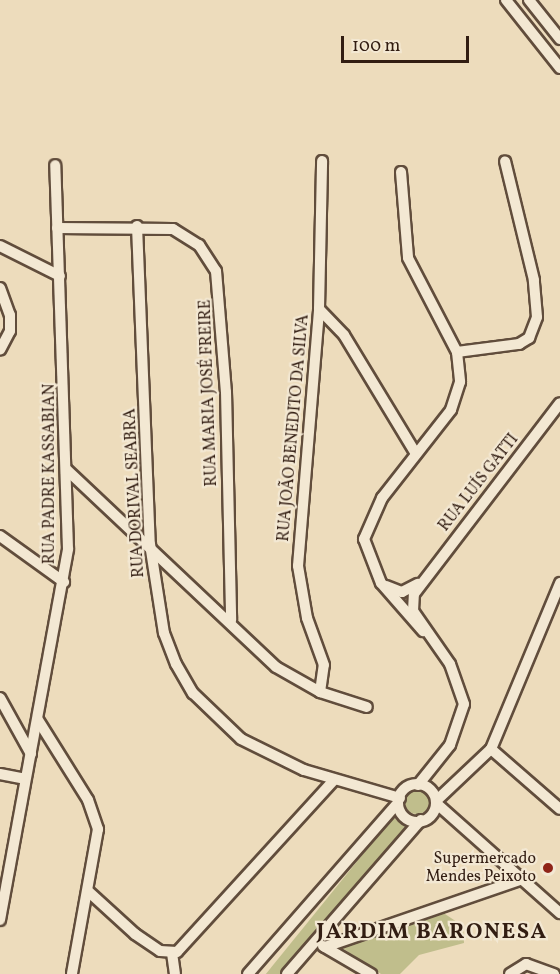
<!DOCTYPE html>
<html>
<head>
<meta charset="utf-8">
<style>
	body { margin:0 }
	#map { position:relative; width:560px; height:974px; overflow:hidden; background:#eddcbc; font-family:Vollkorn,serif }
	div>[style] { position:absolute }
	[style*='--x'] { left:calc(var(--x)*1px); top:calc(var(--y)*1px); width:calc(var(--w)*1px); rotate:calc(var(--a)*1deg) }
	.green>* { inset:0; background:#c0be8c; transform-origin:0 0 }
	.round { border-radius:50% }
	.roads { filter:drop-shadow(2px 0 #614d3c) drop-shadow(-2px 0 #614d3c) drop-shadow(0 2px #614d3c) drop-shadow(0 -2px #614d3c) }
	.minor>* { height:10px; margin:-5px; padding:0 5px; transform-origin:5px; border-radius:5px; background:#f3e8d3 }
	.minor>.ring { margin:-5px; padding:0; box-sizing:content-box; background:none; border:10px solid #f3e8d3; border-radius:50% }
	.dots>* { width:16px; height:16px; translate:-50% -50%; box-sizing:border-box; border:3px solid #f3e8d3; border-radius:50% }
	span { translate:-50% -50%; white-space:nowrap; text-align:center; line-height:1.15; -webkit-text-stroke:4.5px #f3e8d3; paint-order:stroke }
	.street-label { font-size:16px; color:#321d12 }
	.poi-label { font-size:16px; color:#321d12 }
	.right { translate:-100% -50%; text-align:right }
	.district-label { font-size:22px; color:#321d12; font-weight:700; letter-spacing:1.5px }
	.scale { position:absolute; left:341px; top:36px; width:128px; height:27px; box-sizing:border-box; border:3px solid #321d12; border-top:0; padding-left:8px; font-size:18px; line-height:21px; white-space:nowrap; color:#321d12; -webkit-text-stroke:4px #f3e8d3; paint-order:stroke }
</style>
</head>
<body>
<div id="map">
	<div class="green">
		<i class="round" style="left:405px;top:790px;width:24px;height:24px"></i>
		<i style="left:393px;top:817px;width:22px;height:209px;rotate:39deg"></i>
		<i style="clip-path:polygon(439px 910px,463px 926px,464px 943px,419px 955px,400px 974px,381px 974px,341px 947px)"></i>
	</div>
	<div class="roads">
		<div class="minor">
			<i style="--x:506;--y:0;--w:87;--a:51.5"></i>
			<i style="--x:529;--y:0;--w:50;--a:51.5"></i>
			<i style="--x:401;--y:172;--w:86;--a:85.3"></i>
			<i style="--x:408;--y:258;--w:106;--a:62.5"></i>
			<i style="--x:457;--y:352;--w:30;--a:84"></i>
			<i style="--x:460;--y:382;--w:29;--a:108"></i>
			<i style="--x:451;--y:410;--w:112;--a:128.1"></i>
			<i style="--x:382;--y:498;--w:45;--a:113.7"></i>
			<i style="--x:364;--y:539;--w:47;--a:68.9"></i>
			<i style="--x:381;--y:583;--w:64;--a:48.8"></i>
			<i style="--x:137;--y:226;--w:318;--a:87.7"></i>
			<i style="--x:150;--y:544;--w:90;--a:81.1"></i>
			<i style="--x:164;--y:633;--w:33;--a:69"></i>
			<i style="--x:176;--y:664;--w:34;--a:60"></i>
			<i style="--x:193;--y:693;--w:66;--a:43.8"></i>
			<i style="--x:241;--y:739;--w:70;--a:26.2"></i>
			<i style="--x:304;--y:770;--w:100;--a:16.3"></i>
			<i style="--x:57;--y:228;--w:116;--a:0.5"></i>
			<i style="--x:173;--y:229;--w:31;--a:32"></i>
			<i style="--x:199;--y:245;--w:31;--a:57"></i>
			<i style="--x:216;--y:271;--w:121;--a:85.3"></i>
			<i style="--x:226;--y:392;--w:228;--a:88.7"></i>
			<i style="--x:0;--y:246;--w:67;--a:26.6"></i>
			<i style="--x:0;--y:288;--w:29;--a:70"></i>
			<i style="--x:10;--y:315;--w:16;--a:90"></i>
			<i style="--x:10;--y:331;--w:21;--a:118"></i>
			<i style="--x:319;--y:309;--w:36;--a:46"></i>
			<i style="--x:344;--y:335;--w:139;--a:58.8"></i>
			<i style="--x:457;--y:352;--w:63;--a:-7.4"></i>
			<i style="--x:519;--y:344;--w:12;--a:-31"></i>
			<i style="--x:529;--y:338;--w:22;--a:-69"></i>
			<i style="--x:537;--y:317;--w:37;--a:-95"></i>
			<i style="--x:534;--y:280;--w:122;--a:-103.7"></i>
			<i style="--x:67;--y:470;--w:287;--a:43.3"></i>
			<i style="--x:276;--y:667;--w:51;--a:29.6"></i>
			<i style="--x:320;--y:692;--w:49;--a:17.7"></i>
			<i style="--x:0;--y:536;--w:79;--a:35.7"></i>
			<i style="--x:386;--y:586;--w:17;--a:21"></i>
			<i style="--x:402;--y:592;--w:18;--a:-27"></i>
			<i style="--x:320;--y:692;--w:27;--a:-82"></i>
			<i style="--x:324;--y:665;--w:50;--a:-109.9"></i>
			<i style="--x:307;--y:618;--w:53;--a:-99.8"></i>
			<i style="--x:298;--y:566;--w:258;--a:-85.3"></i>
			<i style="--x:319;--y:309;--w:148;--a:-88.8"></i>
			<i style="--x:0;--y:698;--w:64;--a:61"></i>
			<i style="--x:38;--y:720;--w:94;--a:58"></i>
			<i style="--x:88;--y:800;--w:31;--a:71"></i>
			<i style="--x:98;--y:829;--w:147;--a:100.2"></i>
			<i style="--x:491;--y:749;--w:91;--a:41"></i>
			<i style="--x:0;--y:774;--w:25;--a:11"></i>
			<i class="ring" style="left:398px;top:784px;width:28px;height:28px"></i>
			<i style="--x:418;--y:785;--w:51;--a:-51.3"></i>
			<i style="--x:450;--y:745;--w:43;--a:-71.1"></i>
			<i style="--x:464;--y:704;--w:42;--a:-109.3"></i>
			<i style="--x:450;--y:664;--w:65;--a:-124.9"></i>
			<i style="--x:413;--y:611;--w:17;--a:-87"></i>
			<i style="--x:414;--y:594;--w:240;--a:-52.6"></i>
			<i style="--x:437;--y:800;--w:74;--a:-43.4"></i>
			<i style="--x:491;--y:749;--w:180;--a:-67.4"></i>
			<i style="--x:436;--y:803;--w:166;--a:41.6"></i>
			<i style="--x:89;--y:892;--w:62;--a:42.4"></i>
			<i style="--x:135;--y:934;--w:30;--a:34"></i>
			<i style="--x:160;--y:951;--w:17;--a:3"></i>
			<i style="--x:177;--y:952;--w:233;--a:-47.6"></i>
			<i style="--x:0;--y:920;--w:377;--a:-79.6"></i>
			<i style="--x:68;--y:549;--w:384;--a:-91.9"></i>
			<i style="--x:323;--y:946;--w:56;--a:30.3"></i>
			<i style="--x:325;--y:947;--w:209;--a:-19"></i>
			<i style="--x:172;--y:953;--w:21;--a:82"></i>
			<i style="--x:248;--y:974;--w:225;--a:-48.8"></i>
			<i style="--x:287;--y:974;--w:204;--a:-49"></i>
			<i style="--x:510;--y:974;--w:19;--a:-32"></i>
			<i style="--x:526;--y:964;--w:30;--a:20"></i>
		</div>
	</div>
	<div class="dots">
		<i style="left:548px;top:868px;background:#8f2418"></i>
	</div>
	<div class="street-label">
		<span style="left:209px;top:393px;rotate:-92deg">RUA MARIA JOSÉ FREIRE</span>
		<span style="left:294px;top:428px;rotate:-85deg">RUA JOÃO BENEDITO DA SILVA</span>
		<span style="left:50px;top:474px;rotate:-90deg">RUA PADRE KASSABIAN</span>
		<span style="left:479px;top:483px;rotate:-52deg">RUA LUÍS GATTI</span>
		<span style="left:135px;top:493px;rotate:-93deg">RUA DORIVAL SEABRA</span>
	</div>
	<div class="poi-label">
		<span class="right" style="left:536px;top:868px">Supermercado<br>Mendes Peixoto</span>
	</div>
	<div class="district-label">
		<span style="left:432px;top:933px">JARDIM BARONESA</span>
	</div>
	<div class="scale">100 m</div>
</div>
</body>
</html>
